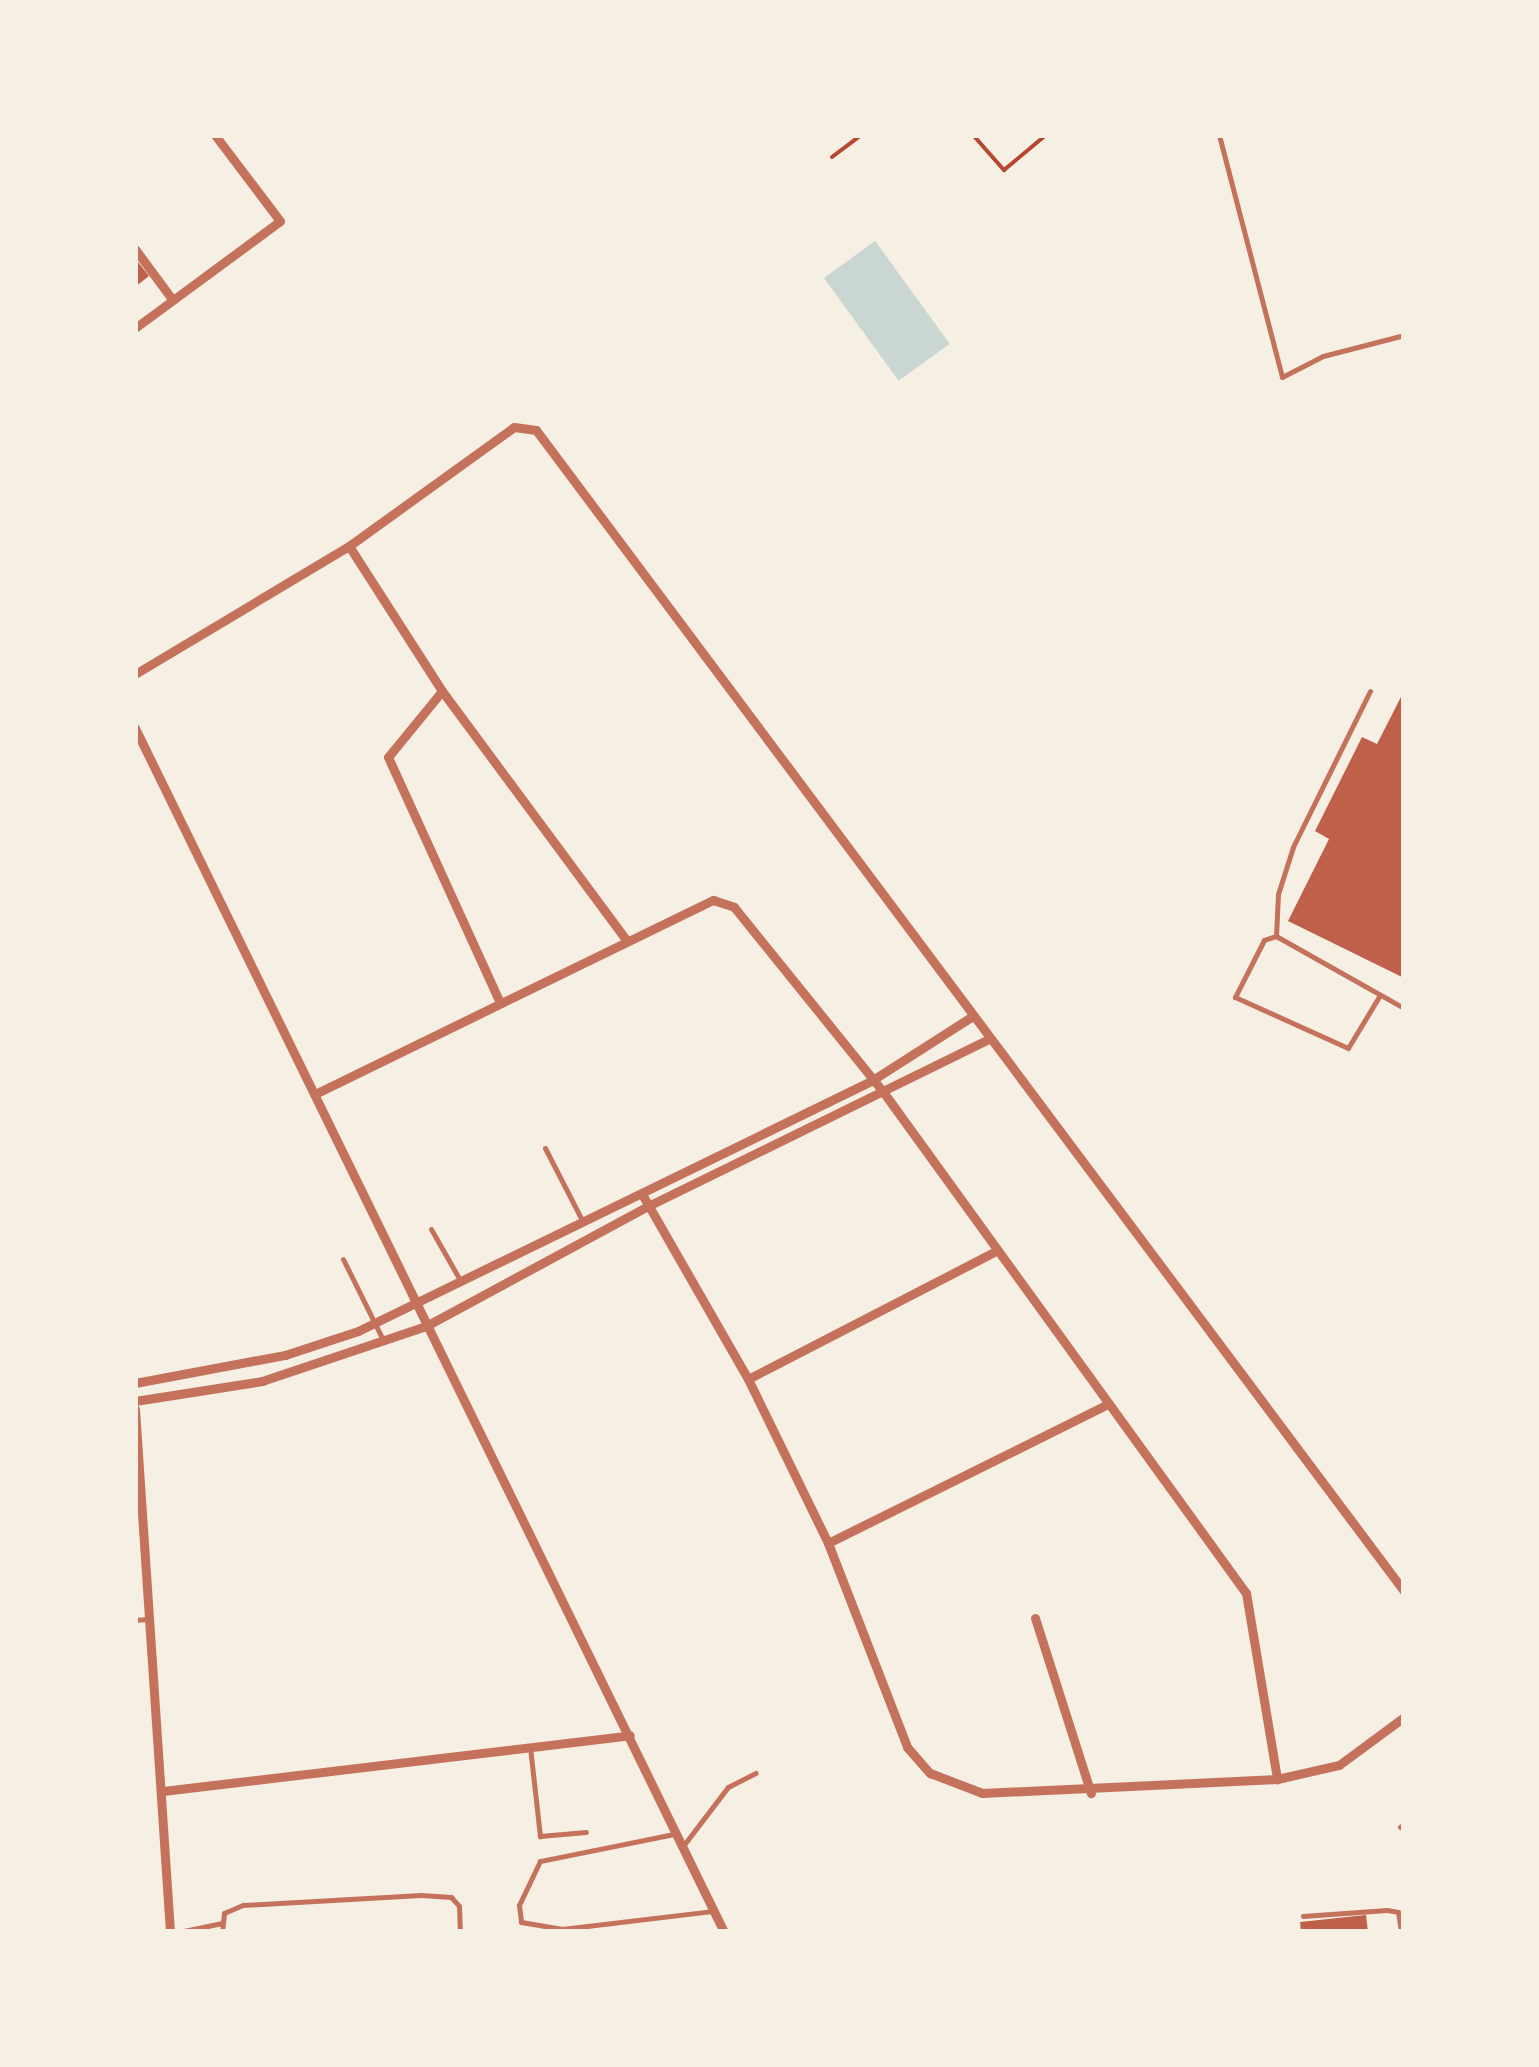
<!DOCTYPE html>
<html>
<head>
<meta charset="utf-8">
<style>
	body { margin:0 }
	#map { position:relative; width:1539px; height:2067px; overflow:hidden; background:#f6efe4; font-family:Roboto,sans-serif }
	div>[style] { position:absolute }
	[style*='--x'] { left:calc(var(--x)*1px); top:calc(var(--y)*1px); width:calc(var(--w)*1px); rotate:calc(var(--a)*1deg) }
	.water>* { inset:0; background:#c9d6d2; transform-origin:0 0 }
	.building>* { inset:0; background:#bf614a }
	.path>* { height:4px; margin:-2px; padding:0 2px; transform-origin:2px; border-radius:2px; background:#b5482f }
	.service>* { height:5px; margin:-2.5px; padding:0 2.5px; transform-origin:2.5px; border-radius:2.5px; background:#c5725c }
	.minor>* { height:9px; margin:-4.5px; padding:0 4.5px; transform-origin:4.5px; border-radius:4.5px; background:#c5725c }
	span { translate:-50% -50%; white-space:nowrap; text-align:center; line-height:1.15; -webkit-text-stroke:10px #f6efe4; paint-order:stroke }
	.frame { position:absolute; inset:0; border:138px solid #f6efe4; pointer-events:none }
</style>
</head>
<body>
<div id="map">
	<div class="water">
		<i style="left:875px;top:241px;width:127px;height:63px;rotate:54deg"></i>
	</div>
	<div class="building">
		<i style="clip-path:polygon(138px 262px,149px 276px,135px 287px,135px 264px)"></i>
		<i style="clip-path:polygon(1404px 691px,1404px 978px,1288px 921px,1329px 839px,1315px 831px,1362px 737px,1377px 744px)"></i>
		<i style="clip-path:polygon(1366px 1915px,1368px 1932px,1301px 1932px,1300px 1922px)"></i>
	</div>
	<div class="path">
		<i style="--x:973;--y:135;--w:47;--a:48.5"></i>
		<i style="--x:1004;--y:170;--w:55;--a:-39.8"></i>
		<i style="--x:832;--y:157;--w:36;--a:-37"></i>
	</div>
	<div class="service">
		<i style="--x:1219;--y:135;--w:250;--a:75.4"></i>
		<i style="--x:1282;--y:377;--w:46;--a:-27.1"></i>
		<i style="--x:1323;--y:356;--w:84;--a:-14.5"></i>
		<i style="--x:1370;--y:691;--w:174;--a:116.3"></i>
		<i style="--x:1293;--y:847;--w:49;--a:107.7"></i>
		<i style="--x:1278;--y:894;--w:42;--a:92.7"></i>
		<i style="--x:1276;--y:936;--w:147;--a:29.4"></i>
		<i style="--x:1276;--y:936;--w:13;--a:162"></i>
		<i style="--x:1264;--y:940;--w:64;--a:117"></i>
		<i style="--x:1235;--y:997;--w:124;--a:24.3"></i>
		<i style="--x:1348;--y:1048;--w:62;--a:-58.9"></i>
		<i style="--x:545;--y:1148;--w:81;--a:62.8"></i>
		<i style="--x:431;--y:1229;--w:59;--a:60.4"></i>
		<i style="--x:343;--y:1259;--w:90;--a:63.7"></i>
		<i style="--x:135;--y:1620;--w:12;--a:-5"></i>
		<i style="--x:530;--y:1747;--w:90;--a:83.6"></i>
		<i style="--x:540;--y:1836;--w:46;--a:-5"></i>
		<i style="--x:1400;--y:1827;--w:5;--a:-37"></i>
		<i style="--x:674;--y:1834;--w:137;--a:168.6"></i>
		<i style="--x:540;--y:1861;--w:49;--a:115.5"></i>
		<i style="--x:519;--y:1905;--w:17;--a:83"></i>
		<i style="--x:521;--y:1922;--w:42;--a:9.7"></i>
		<i style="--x:562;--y:1929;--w:153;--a:-6.8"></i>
		<i style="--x:683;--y:1846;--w:74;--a:-52.7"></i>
		<i style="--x:728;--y:1787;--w:31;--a:-27"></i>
		<i style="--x:1303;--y:1916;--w:84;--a:-4.1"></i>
		<i style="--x:1387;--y:1910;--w:11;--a:10"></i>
		<i style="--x:1398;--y:1912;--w:20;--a:81"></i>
		<i style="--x:179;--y:1932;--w:44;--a:-11.8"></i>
		<i style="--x:222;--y:1932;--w:19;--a:-84"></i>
		<i style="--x:224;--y:1913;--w:21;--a:-23"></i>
		<i style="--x:243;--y:1905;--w:178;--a:-3.2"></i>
		<i style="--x:421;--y:1895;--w:30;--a:4"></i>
		<i style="--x:451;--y:1897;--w:12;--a:48"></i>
		<i style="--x:459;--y:1906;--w:26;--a:88"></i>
	</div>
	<div class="minor">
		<i style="--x:135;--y:249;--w:62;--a:53.5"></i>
		<i style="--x:135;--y:328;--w:180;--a:-36.4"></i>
		<i style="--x:280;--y:221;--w:108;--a:-127.1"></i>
		<i style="--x:349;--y:546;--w:172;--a:57.3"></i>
		<i style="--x:442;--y:691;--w:311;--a:53.5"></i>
		<i style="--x:135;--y:674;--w:249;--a:-30.9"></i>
		<i style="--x:349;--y:546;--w:203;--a:-35.8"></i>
		<i style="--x:514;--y:427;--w:22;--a:8"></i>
		<i style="--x:536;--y:430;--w:1450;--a:53.22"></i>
		<i style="--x:442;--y:691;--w:85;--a:129.3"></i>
		<i style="--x:388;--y:757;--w:270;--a:65.5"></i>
		<i style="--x:135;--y:728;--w:1340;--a:63.93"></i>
		<i style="--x:317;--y:1093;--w:441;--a:-26"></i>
		<i style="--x:713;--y:900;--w:22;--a:18"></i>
		<i style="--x:734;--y:907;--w:239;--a:51.1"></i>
		<i style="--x:884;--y:1093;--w:617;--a:54.1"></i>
		<i style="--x:1246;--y:1593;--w:189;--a:80.5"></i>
		<i style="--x:642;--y:1194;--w:213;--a:60.2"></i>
		<i style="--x:748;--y:1379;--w:182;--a:64"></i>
		<i style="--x:828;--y:1543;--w:219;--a:68.8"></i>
		<i style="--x:907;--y:1747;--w:35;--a:49"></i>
		<i style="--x:930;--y:1773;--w:56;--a:21"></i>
		<i style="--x:982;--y:1793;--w:295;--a:-2.7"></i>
		<i style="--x:1277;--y:1779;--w:64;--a:-12.7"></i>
		<i style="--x:1339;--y:1765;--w:81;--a:-36.4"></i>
		<i style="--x:748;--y:1379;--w:279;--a:-27.3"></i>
		<i style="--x:135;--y:1383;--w:153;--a:-10.6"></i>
		<i style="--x:285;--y:1355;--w:77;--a:-18.2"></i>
		<i style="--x:358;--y:1331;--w:571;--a:-25.98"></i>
		<i style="--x:871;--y:1081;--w:119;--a:-32.6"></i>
		<i style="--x:135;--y:1401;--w:129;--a:-8.9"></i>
		<i style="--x:262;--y:1381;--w:173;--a:-18.5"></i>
		<i style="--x:426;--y:1326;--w:252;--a:-28.4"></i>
		<i style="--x:648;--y:1206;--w:380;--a:-26.1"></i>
		<i style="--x:135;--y:1409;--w:524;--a:86.17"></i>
		<i style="--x:828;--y:1543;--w:313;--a:-26.4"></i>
		<i style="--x:1035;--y:1618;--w:184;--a:72.3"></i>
		<i style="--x:163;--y:1791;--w:470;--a:-6.8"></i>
	</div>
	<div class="frame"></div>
</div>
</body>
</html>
